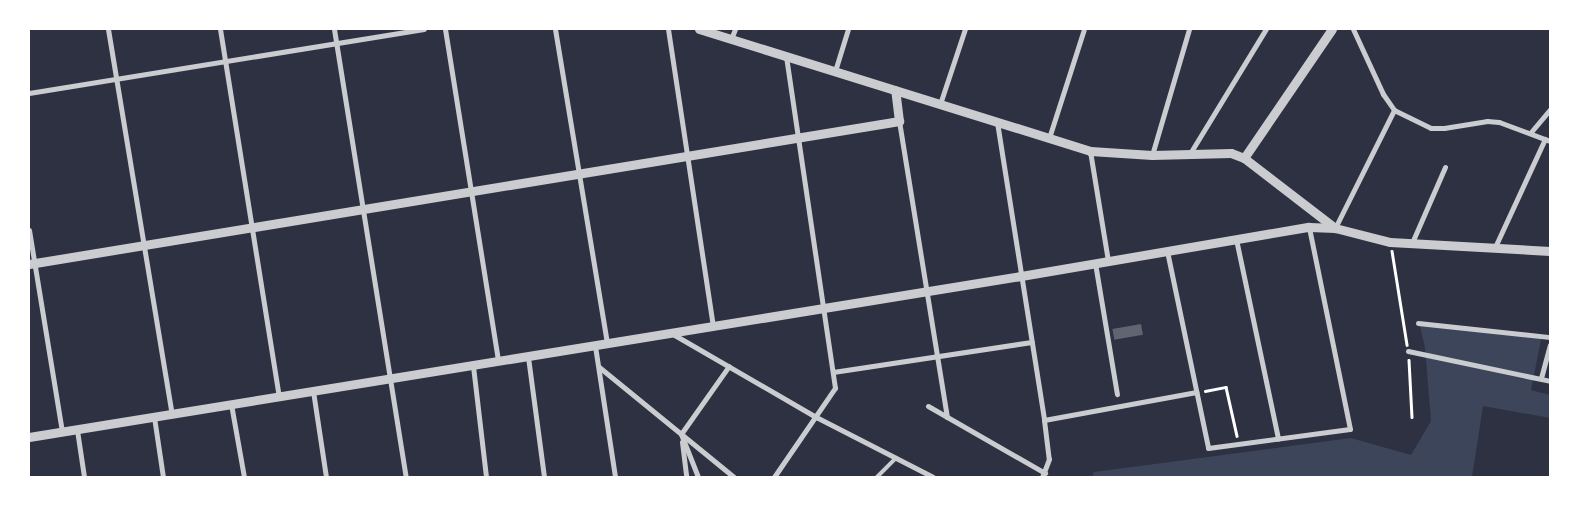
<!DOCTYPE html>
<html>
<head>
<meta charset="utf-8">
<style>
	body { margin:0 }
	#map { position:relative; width:1579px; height:506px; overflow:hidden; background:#2d3142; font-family:Arial,sans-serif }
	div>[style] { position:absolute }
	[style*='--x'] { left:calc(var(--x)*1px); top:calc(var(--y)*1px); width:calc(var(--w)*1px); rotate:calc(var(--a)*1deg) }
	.green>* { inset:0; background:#3c4559 }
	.building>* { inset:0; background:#626471; transform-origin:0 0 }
	.path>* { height:2.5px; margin:-1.25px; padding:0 1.25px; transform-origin:1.25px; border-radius:1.25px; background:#fff }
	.service>* { height:4px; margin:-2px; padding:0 2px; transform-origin:2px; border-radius:2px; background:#caccd0 }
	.minor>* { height:5px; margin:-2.5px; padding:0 2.5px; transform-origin:2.5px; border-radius:2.5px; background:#caccd0 }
	.tertiary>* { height:9px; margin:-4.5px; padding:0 4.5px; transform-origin:4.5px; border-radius:4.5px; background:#caccd0 }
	span { translate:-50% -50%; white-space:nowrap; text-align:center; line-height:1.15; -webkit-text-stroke:4px #fff; paint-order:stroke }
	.frame { position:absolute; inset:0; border:30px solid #fff; pointer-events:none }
</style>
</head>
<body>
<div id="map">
	<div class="green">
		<i style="clip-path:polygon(1420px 326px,1542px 335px,1531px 390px,1550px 395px,1550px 418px,1483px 406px,1472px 477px,1092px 477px,1094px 472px,1351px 438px,1411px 455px,1431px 421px,1425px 348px)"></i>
	</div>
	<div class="building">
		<i style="left:1141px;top:324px;width:11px;height:29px;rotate:80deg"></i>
	</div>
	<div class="path">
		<i style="--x:1392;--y:251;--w:95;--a:80.9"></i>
		<i style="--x:1409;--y:360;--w:57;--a:87"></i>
		<i style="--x:1205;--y:391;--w:21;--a:-11"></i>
		<i style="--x:1226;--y:387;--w:50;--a:77.3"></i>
	</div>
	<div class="service">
		<i style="--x:877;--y:477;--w:27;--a:-45"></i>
	</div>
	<div class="minor">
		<i style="--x:108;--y:29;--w:390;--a:80.6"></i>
		<i style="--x:220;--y:29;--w:372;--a:80.9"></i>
		<i style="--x:334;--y:29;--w:454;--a:80.9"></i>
		<i style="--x:445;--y:29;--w:336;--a:80.9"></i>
		<i style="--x:555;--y:29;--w:318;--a:80.6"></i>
		<i style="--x:668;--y:29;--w:301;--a:81.4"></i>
		<i style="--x:1353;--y:29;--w:72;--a:65.2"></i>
		<i style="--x:1383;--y:94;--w:19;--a:55"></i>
		<i style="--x:1394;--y:110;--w:41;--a:25.9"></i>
		<i style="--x:1431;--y:128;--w:13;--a:0"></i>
		<i style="--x:1444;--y:128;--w:44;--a:-9.2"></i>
		<i style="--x:1487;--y:121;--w:12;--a:5"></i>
		<i style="--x:1499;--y:122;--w:54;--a:20.4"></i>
		<i style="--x:731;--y:39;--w:11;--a:-68"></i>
		<i style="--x:835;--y:71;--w:44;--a:-72.8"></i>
		<i style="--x:29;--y:93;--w:400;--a:-9.2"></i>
		<i style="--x:940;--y:104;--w:79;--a:-71.6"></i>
		<i style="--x:899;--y:121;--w:300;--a:80.8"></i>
		<i style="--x:997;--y:122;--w:302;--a:81"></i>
		<i style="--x:1044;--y:420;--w:39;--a:83"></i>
		<i style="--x:1049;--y:459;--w:19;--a:111"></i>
		<i style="--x:1531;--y:132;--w:30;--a:-50"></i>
		<i style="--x:1049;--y:138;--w:114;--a:-72.2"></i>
		<i style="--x:1090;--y:151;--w:111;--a:80.7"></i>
		<i style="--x:1152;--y:155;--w:131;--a:-73.6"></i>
		<i style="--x:1189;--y:155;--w:148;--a:-58.6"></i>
		<i style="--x:1335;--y:228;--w:132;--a:-63.4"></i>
		<i style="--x:29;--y:230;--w:205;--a:80.7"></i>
		<i style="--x:1236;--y:239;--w:204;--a:78.1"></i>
		<i style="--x:1411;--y:245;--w:85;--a:-66.4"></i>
		<i style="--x:1495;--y:247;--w:119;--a:-65.2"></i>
		<i style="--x:1167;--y:251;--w:201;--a:78.2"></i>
		<i style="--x:1208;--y:448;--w:143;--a:-7.6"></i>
		<i style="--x:1350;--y:429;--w:206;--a:-101.5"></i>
		<i style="--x:1095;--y:263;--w:133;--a:80.5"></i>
		<i style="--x:1418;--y:323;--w:133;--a:6.1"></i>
		<i style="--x:671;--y:333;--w:168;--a:30.1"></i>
		<i style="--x:816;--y:417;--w:131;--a:27.1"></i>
		<i style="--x:595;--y:346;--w:133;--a:81.3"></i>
		<i style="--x:1408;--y:351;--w:145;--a:11.9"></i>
		<i style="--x:528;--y:357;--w:121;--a:82.4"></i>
		<i style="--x:473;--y:366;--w:112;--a:83.3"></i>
		<i style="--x:599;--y:367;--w:174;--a:39.2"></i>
		<i style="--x:833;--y:372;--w:201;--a:-8.6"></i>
		<i style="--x:1541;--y:378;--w:34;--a:-75"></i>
		<i style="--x:313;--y:391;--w:87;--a:81.4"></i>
		<i style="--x:231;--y:404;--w:74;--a:79.9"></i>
		<i style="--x:928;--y:406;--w:135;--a:29.8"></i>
		<i style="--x:154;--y:417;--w:61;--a:81.5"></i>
		<i style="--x:1044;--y:420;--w:155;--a:-10.4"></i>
		<i style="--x:77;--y:430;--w:48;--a:81.5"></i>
		<i style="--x:681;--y:434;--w:83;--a:-54.8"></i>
		<i style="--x:681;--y:434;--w:46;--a:68.4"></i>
		<i style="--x:682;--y:442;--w:35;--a:83"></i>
		<i style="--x:774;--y:477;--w:108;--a:-55.6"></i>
		<i style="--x:835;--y:388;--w:336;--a:-98.4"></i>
	</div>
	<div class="tertiary">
		<i style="--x:699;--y:29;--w:410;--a:17.3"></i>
		<i style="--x:1090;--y:151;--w:62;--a:3.7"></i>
		<i style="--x:1152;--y:155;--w:79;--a:-1.5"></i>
		<i style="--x:1231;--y:153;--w:14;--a:21"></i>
		<i style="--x:1244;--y:158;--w:115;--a:37.6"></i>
		<i style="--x:1335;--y:228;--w:57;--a:14.3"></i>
		<i style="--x:1390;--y:242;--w:160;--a:3.2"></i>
		<i style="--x:1244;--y:158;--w:156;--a:-55.7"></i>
		<i style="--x:29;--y:264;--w:882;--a:-9.33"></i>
		<i style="--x:899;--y:121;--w:31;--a:-97"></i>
		<i style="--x:29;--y:437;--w:1005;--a:-9.22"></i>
		<i style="--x:1021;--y:276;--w:292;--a:-9.7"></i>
		<i style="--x:1309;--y:227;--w:26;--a:2"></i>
	</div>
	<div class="frame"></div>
</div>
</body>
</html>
